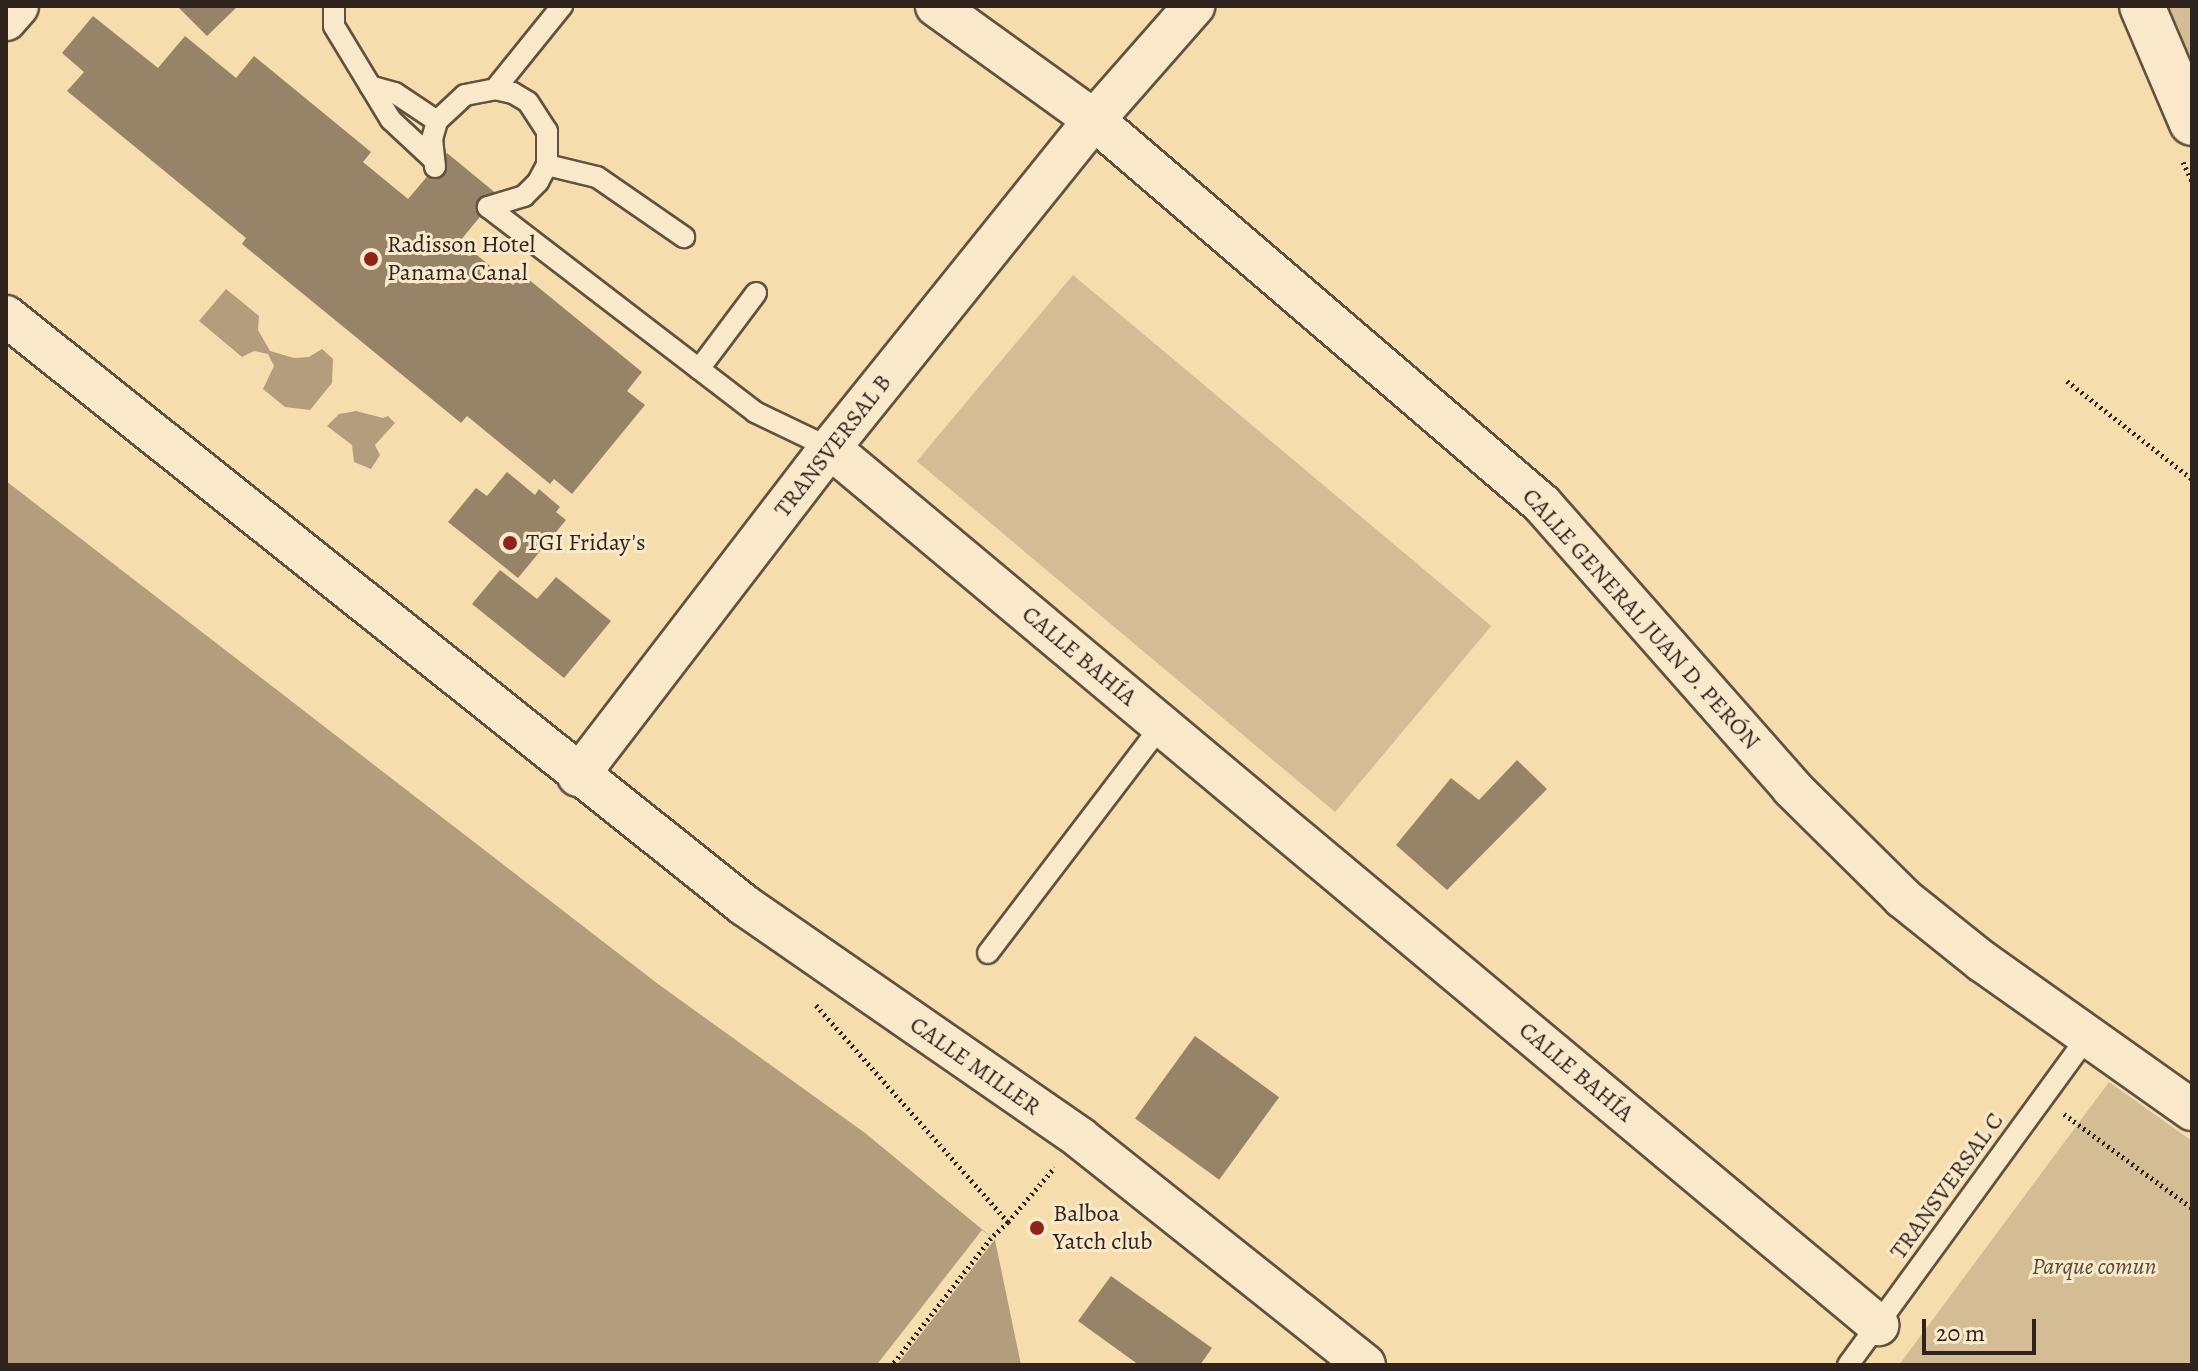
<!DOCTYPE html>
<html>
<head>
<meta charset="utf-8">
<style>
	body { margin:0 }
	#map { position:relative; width:2198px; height:1371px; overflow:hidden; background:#f6ddae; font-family:Alegreya,serif }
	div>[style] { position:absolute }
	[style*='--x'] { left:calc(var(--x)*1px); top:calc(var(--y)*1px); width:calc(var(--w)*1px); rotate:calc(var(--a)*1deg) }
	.green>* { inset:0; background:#d4bd95; transform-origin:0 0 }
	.water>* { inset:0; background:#b39d7d }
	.pier>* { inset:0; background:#f6ddae; transform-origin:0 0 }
	.building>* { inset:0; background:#978368; transform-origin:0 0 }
	.path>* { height:5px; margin-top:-2.5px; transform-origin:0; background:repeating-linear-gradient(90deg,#30221d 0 2px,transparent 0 6px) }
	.roads { filter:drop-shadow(2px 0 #625141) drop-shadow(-2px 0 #625141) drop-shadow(0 2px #625141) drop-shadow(0 -2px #625141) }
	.lane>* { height:20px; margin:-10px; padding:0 10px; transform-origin:10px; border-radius:10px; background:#f9e9ca }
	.street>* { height:40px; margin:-20px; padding:0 20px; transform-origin:20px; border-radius:20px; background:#f9e9ca }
	.secondary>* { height:44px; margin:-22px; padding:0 22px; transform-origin:22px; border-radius:22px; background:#f9e9ca }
	.dots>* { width:22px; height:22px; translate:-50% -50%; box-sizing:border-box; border:4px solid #f9e9ca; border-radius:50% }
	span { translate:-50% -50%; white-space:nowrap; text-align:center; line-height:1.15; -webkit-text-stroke:6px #f9e9ca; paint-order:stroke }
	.poi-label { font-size:24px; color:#30221d }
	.left { translate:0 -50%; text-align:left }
	.street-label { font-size:24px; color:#30221d }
	.park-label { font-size:24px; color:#59493b; font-style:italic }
	.frame { position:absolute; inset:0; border:8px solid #30221d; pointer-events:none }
	.scale { position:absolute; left:1922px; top:1319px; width:114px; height:36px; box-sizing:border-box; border:4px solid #30221d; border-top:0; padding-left:10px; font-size:24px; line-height:28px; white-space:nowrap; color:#30221d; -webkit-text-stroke:6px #f9e9ca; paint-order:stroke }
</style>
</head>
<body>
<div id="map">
	<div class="green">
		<i style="clip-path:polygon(2167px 6px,2192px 6px,2192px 60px)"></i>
		<i style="left:1073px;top:275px;width:546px;height:243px;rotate:40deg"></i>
		<i style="clip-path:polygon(2109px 1082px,2192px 1141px,2192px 1365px,1899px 1365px)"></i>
	</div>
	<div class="water">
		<i style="clip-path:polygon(226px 289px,259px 316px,258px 330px,270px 351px,294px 358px,309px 357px,322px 349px,333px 359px,332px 383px,310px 410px,285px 407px,263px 389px,274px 366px,268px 354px,254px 351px,242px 357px,199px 321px)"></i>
		<i style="clip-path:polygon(356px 411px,383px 418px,388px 416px,395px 423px,375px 445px,380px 455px,371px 469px,354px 462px,352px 445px,327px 426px,339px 414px)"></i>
		<i style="clip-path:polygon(6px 481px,658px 984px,865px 1133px,995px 1240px,1021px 1365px,6px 1365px)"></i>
	</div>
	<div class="pier">
		<i style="left:982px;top:1230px;width:16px;height:169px;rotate:38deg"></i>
	</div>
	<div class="building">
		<i style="clip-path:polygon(177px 6px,238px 6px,207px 36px)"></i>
		<i style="clip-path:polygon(93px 16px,158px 68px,185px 36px,236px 78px,254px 56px,371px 152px,363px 162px,408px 199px,447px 153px,498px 195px,460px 241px,513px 285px,522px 274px,642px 372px,627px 391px,645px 405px,572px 494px,554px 479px,550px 484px,467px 416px,461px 423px,242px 244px,246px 238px,67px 91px,84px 72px,62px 53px)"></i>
		<i style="clip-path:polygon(507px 472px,535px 495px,539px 489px,560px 507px,556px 512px,566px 520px,518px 578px,448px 522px,476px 488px,487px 496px)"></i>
		<i style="clip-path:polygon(500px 570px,537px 599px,556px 577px,611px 621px,564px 678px,472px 604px)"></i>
		<i style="clip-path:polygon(1517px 760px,1547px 789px,1447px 890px,1396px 845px,1451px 778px,1479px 800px)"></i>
		<i style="left:1195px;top:1036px;width:104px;height:102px;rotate:36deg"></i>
		<i style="clip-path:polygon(1111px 1276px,1212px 1348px,1200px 1365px,1139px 1365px,1078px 1321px)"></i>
	</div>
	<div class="path">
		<i style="--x:2183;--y:162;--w:21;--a:65"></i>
		<i style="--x:2067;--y:381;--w:159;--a:38.1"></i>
		<i style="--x:816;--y:1005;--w:290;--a:48.5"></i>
		<i style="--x:1008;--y:1222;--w:23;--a:137"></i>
		<i style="--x:991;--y:1238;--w:161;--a:127.9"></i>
		<i style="--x:2064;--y:1114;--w:159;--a:36.3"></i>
		<i style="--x:1008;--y:1222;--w:72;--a:-49.5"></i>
	</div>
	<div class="roads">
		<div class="lane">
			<i style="--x:334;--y:6;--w:20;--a:90"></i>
			<i style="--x:334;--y:26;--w:110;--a:58.8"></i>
			<i style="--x:391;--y:120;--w:56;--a:42.8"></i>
			<i style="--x:370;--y:86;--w:26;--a:16"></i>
			<i style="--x:395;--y:93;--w:50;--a:33.7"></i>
			<i style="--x:495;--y:89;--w:107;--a:-51.1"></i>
			<i style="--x:547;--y:165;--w:51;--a:13.5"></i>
			<i style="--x:597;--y:177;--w:106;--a:34.6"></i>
			<i style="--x:435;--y:167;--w:28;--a:-96"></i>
			<i style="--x:432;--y:139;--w:19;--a:-74"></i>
			<i style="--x:437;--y:121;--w:38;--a:-43"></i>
			<i style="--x:465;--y:95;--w:31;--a:-11"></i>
			<i style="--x:495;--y:89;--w:18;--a:13"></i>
			<i style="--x:513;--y:93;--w:17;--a:31"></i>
			<i style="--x:528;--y:102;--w:35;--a:57"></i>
			<i style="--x:547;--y:131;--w:34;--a:90"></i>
			<i style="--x:547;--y:165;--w:19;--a:118"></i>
			<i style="--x:538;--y:182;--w:20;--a:135"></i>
			<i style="--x:524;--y:196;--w:38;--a:163"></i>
			<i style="--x:488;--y:207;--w:337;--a:37.5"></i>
			<i style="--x:755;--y:412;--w:83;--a:25.6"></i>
			<i style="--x:699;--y:369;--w:95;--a:-53.1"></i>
			<i style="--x:988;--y:953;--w:287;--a:-52.7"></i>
			<i style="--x:1848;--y:1365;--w:406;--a:-53.9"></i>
		</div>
		<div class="street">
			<i style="--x:936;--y:6;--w:195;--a:35.8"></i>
			<i style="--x:1094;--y:120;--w:590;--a:40.6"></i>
			<i style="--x:1542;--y:504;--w:378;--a:48.6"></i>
			<i style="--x:1792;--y:788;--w:156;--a:44.7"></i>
			<i style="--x:1903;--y:898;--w:102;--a:38.7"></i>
			<i style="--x:1983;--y:962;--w:256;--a:35.3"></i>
			<i style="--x:6;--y:20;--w:18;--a:-49"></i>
			<i style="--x:6;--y:316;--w:944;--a:38.59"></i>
			<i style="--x:744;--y:905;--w:409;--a:34.7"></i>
			<i style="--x:1080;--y:1138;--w:364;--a:38.5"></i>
			<i style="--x:830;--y:448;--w:1367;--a:39.92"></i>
			<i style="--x:578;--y:776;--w:414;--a:-52.5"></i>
			<i style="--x:830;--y:448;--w:421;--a:-51.2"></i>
			<i style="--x:1094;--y:120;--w:152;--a:-48.7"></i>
		</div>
		<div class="secondary">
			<i style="--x:2142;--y:6;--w:127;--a:66.9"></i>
		</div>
	</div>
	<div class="dots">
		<i style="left:371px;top:259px;background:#8f2418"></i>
		<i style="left:510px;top:543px;background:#8f2418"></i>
		<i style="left:1037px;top:1228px;background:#8f2418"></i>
	</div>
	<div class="poi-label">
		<span class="left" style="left:387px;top:259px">Radisson Hotel<br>Panama Canal</span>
		<span class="left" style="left:526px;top:543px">TGI Friday's</span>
		<span class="left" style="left:1053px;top:1228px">Balboa<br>Yatch club</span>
	</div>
	<div class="street-label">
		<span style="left:833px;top:446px;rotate:-52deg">TRANSVERSAL B</span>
		<span style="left:1641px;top:619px;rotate:48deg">CALLE GENERAL JUAN D. PERÓN</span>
		<span style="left:1079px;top:656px;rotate:40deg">CALLE BAHÍA</span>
		<span style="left:975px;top:1066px;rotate:35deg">CALLE MILLER</span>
		<span style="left:1576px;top:1072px;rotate:40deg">CALLE BAHÍA</span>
		<span style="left:1947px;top:1186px;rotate:-54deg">TRANSVERSAL C</span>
	</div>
	<div class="park-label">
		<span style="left:2094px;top:1267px">Parque comun</span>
	</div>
	<div class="frame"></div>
	<div class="scale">20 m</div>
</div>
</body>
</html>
